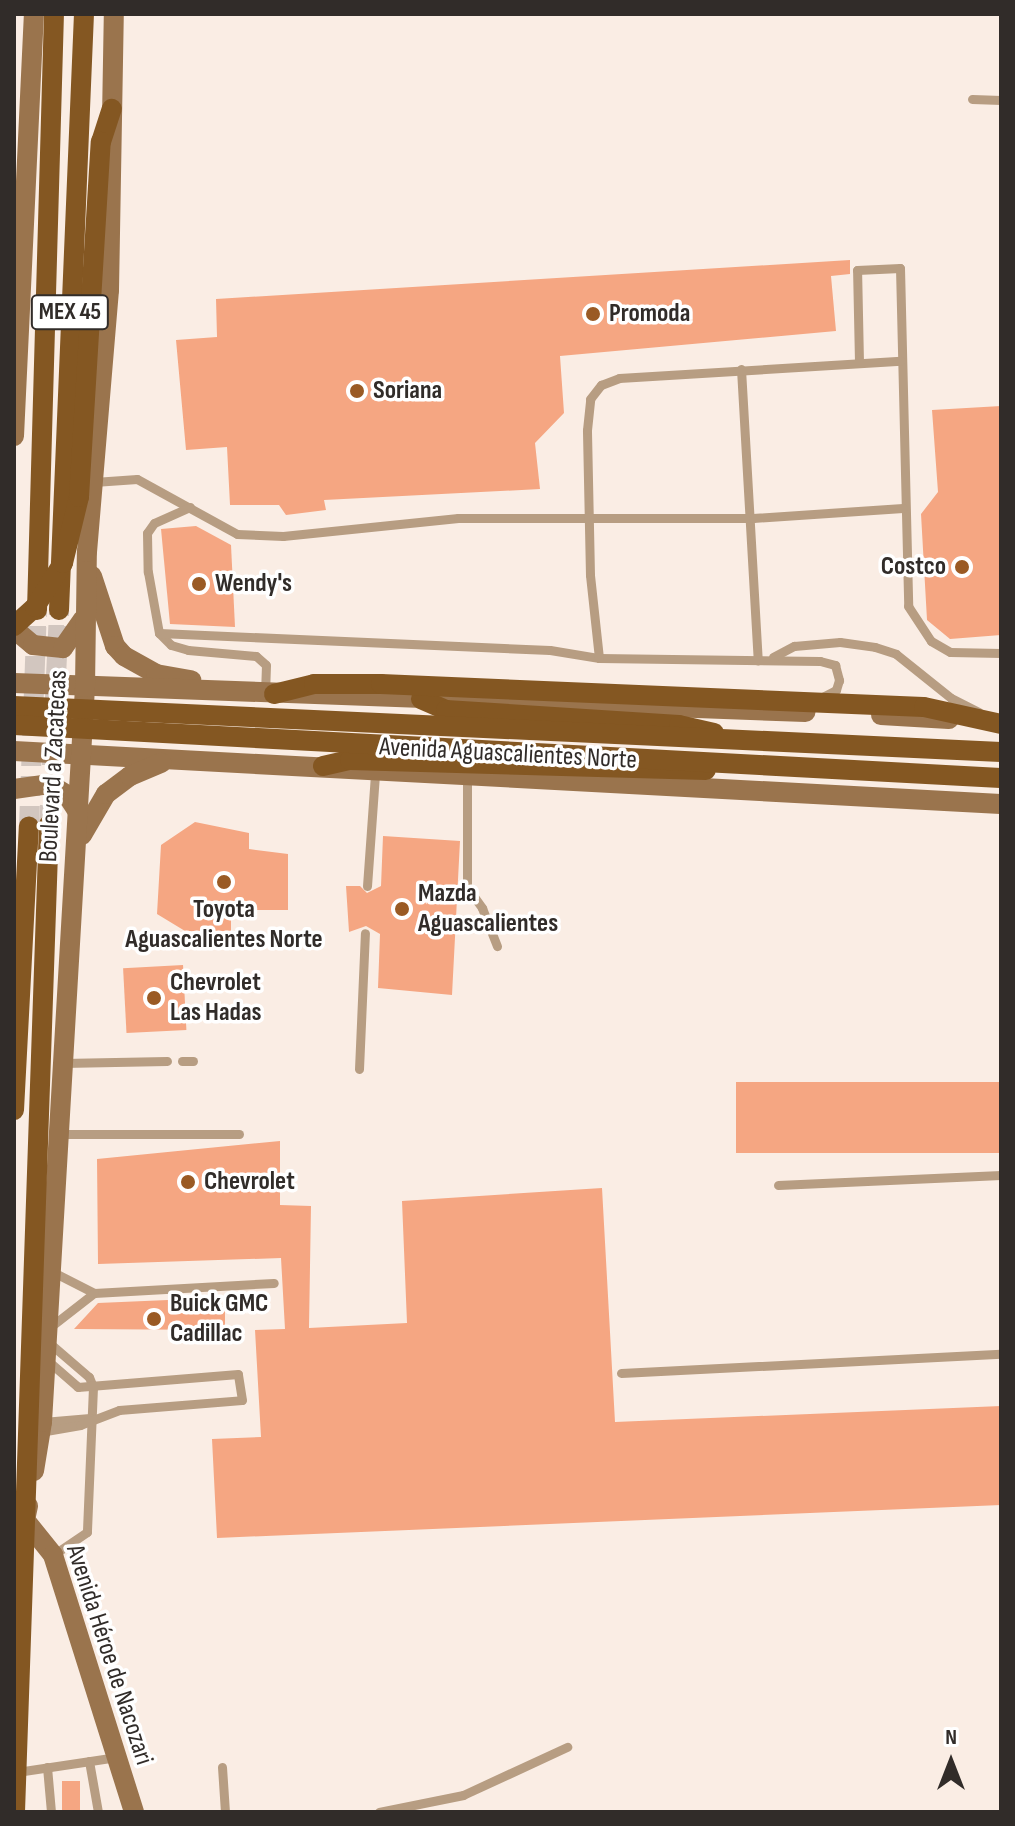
<!DOCTYPE html>
<html>
<head>
<meta charset="utf-8">
<style>
	body { margin:0 }
	#map { position:relative; width:1015px; height:1826px; overflow:hidden; background:#faede4; font-family:"Sofia Sans Condensed",sans-serif }
	div>[style] { position:absolute }
	[style*='--x'] { left:calc(var(--x)*1px); top:calc(var(--y)*1px); width:calc(var(--w)*1px); rotate:calc(var(--a)*1deg) }
	.building>* { inset:0; background:#f5a682; transform-origin:0 0 }
	.primary-tunnel>* { height:20px; margin-top:-10px; transform-origin:0; background:repeating-linear-gradient(90deg,#d2c6bf 0 20px,transparent 0 30px) }
	.lane>* { height:9px; margin:-4.5px; padding:0 4.5px; transform-origin:4.5px; border-radius:4.5px; background:#b79d82 }
	.secondary>* { height:20px; margin:-10px; padding:0 10px; transform-origin:10px; border-radius:10px; background:#9a744d }
	.primary>* { height:20px; margin:-10px; padding:0 10px; transform-origin:10px; border-radius:10px; background:#845722 }
	.primary-bridge>* { height:20px; margin:-10px; padding:0 10px; transform-origin:10px; border-radius:10px; background:#845722 }
	.dots>* { width:22px; height:22px; translate:-50% -50%; box-sizing:border-box; border:4px solid #fff; border-radius:50% }
	span { translate:-50% -50%; white-space:nowrap; text-align:center; line-height:1.15; -webkit-text-stroke:7px #fff; paint-order:stroke }
	.shield-label span { padding:2px 6px; background:#fff; border:2px solid; border-radius:6px; -webkit-text-stroke-width:0 }
	.shield-label { font-size:24px; color:#312c29; font-weight:700 }
	.poi-label { font-size:26px; color:#312c29; font-weight:700 }
	.left { translate:0 -50%; text-align:left }
	.right { translate:-100% -50%; text-align:right }
	.street-label { font-size:26px; color:#312c29 }
	.frame { position:absolute; inset:0; border:16px solid #312c29; pointer-events:none }
	.north { position:absolute; left:911px; top:1722px; width:80px; height:80px; -webkit-text-stroke:6px #fff; paint-order:stroke; rotate:0deg; font-size:22px; font-weight:700; line-height:32px; text-align:center; color:#312c29 }
	.north::after { content:''; display:block; margin:auto; width:28px; height:36px; background:#312c29; clip-path:polygon(50% 0,100% 100%,50% 72%,0 100%) }
</style>
</head>
<body>
<div id="map">
	<div class="building">
		<i style="clip-path:polygon(850px 260px,850px 274px,831px 276px,836px 331px,560px 356px,564px 413px,535px 443px,540px 489px,324px 500px,326px 510px,286px 515px,279px 505px,230px 505px,227px 447px,186px 450px,176px 340px,217px 337px,216px 299px)"></i>
		<i style="clip-path:polygon(1001px 406px,1001px 635px,950px 639px,927px 620px,921px 514px,938px 492px,932px 410px)"></i>
		<i style="clip-path:polygon(196px 526px,231px 545px,235px 627px,170px 624px,161px 529px)"></i>
		<i style="clip-path:polygon(195px 822px,249px 833px,249px 849px,288px 854px,288px 910px,231px 910px,231px 931px,185px 931px,157px 914px,161px 845px)"></i>
		<i style="clip-path:polygon(383px 836px,460px 841px,452px 995px,378px 988px,380px 934px,366px 926px,349px 932px,346px 886px,360px 886px,367px 893px,381px 886px)"></i>
		<i style="left:183px;top:965px;width:65px;height:60px;rotate:87deg"></i>
		<i style="left:1001px;top:1082px;width:71px;height:265px;rotate:90deg"></i>
		<i style="clip-path:polygon(280px 1141px,280px 1205px,311px 1206px,309px 1328px,407px 1323px,402px 1201px,602px 1188px,615px 1422px,1001px 1406px,1001px 1505px,217px 1538px,212px 1439px,261px 1437px,255px 1330px,285px 1329px,281px 1258px,98px 1264px,97px 1159px)"></i>
		<i style="clip-path:polygon(168px 1300px,179px 1309px,225px 1306px,225px 1330px,74px 1329px,98px 1303px)"></i>
		<i style="left:62px;top:1781px;width:18px;height:31px"></i>
	</div>
	<div class="primary-tunnel">
		<i style="--x:49;--y:825;--w:215;--a:-87.3"></i>
		<i style="--x:29;--y:826;--w:215;--a:-87.9"></i>
	</div>
	<div class="lane">
		<i style="--x:972;--y:99;--w:29;--a:2"></i>
		<i style="--x:859;--y:362;--w:92;--a:-91.2"></i>
		<i style="--x:857;--y:270;--w:43;--a:-2.7"></i>
		<i style="--x:900;--y:268;--w:338;--a:88.6"></i>
		<i style="--x:908;--y:606;--w:42;--a:56.7"></i>
		<i style="--x:931;--y:641;--w:22;--a:30"></i>
		<i style="--x:950;--y:652;--w:51;--a:1.1"></i>
		<i style="--x:741;--y:369;--w:292;--a:86.7"></i>
		<i style="--x:94;--y:482;--w:43;--a:-4"></i>
		<i style="--x:137;--y:479;--w:114;--a:28.8"></i>
		<i style="--x:237;--y:534;--w:46;--a:2.5"></i>
		<i style="--x:283;--y:536;--w:176;--a:-5.9"></i>
		<i style="--x:458;--y:518;--w:295;--a:0"></i>
		<i style="--x:753;--y:518;--w:150;--a:-3.8"></i>
		<i style="--x:190;--y:507;--w:39;--a:156"></i>
		<i style="--x:154;--y:523;--w:12;--a:125"></i>
		<i style="--x:147;--y:533;--w:39;--a:89"></i>
		<i style="--x:148;--y:572;--w:62;--a:79.8"></i>
		<i style="--x:159;--y:633;--w:17;--a:45"></i>
		<i style="--x:171;--y:645;--w:18;--a:16"></i>
		<i style="--x:188;--y:650;--w:68;--a:5"></i>
		<i style="--x:256;--y:656;--w:13;--a:42"></i>
		<i style="--x:266;--y:665;--w:29;--a:92"></i>
		<i style="--x:159;--y:633;--w:391;--a:2.5"></i>
		<i style="--x:550;--y:650;--w:50;--a:9.3"></i>
		<i style="--x:599;--y:658;--w:221;--a:0.8"></i>
		<i style="--x:820;--y:661;--w:16;--a:15"></i>
		<i style="--x:835;--y:665;--w:16;--a:75"></i>
		<i style="--x:839;--y:680;--w:10;--a:107"></i>
		<i style="--x:836;--y:690;--w:18;--a:153"></i>
		<i style="--x:773;--y:657;--w:24;--a:-28"></i>
		<i style="--x:794;--y:646;--w:46;--a:-5"></i>
		<i style="--x:840;--y:642;--w:35;--a:8"></i>
		<i style="--x:875;--y:647;--w:22;--a:18"></i>
		<i style="--x:896;--y:654;--w:70;--a:38.7"></i>
		<i style="--x:951;--y:698;--w:31;--a:27"></i>
		<i style="--x:599;--y:658;--w:83;--a:-96.2"></i>
		<i style="--x:590;--y:575;--w:145;--a:-91.2"></i>
		<i style="--x:587;--y:430;--w:31;--a:-84"></i>
		<i style="--x:590;--y:399;--w:18;--a:-52"></i>
		<i style="--x:601;--y:385;--w:19;--a:-21"></i>
		<i style="--x:619;--y:378;--w:282;--a:-3.5"></i>
		<i style="--x:467;--y:778;--w:109;--a:90"></i>
		<i style="--x:467;--y:887;--w:26;--a:54"></i>
		<i style="--x:482;--y:908;--w:41;--a:68.5"></i>
		<i style="--x:367;--y:886;--w:112;--a:-85.9"></i>
		<i style="--x:182;--y:1061;--w:11;--a:0"></i>
		<i style="--x:63;--y:1063;--w:104;--a:-1.1"></i>
		<i style="--x:359;--y:1069;--w:136;--a:-87.5"></i>
		<i style="--x:59;--y:1134;--w:180;--a:0"></i>
		<i style="--x:778;--y:1185;--w:223;--a:-2.6"></i>
		<i style="--x:51;--y:1271;--w:48;--a:27.1"></i>
		<i style="--x:94;--y:1293;--w:180;--a:-3.2"></i>
		<i style="--x:49;--y:1328;--w:57;--a:-37.9"></i>
		<i style="--x:47;--y:1341;--w:55;--a:40.6"></i>
		<i style="--x:89;--y:1377;--w:11;--a:68"></i>
		<i style="--x:93;--y:1387;--w:145;--a:92.4"></i>
		<i style="--x:87;--y:1532;--w:41;--a:145.9"></i>
		<i style="--x:621;--y:1373;--w:380;--a:-2.9"></i>
		<i style="--x:43;--y:1422;--w:47;--a:-4.9"></i>
		<i style="--x:40;--y:1432;--w:41;--a:-9.9"></i>
		<i style="--x:80;--y:1425;--w:42;--a:-21"></i>
		<i style="--x:119;--y:1410;--w:123;--a:-4.6"></i>
		<i style="--x:242;--y:1400;--w:26;--a:-99"></i>
		<i style="--x:238;--y:1374;--w:161;--a:175.4"></i>
		<i style="--x:78;--y:1387;--w:40;--a:-139"></i>
		<i style="--x:89;--y:1761;--w:52;--a:80"></i>
		<i style="--x:47;--y:1767;--w:45;--a:84.9"></i>
		<i style="--x:222;--y:1767;--w:45;--a:86.2"></i>
		<i style="--x:17;--y:1772;--w:101;--a:-8.5"></i>
		<i style="--x:379;--y:1812;--w:86;--a:-11.4"></i>
		<i style="--x:463;--y:1795;--w:115;--a:-24.8"></i>
	</div>
	<div class="secondary">
		<i style="--x:14;--y:436;--w:422;--a:-87.3"></i>
		<i style="--x:92;--y:576;--w:74;--a:71.8"></i>
		<i style="--x:115;--y:646;--w:13;--a:48"></i>
		<i style="--x:124;--y:656;--w:37;--a:29"></i>
		<i style="--x:156;--y:674;--w:36;--a:10"></i>
		<i style="--x:14;--y:629;--w:25;--a:40"></i>
		<i style="--x:33;--y:645;--w:30;--a:6"></i>
		<i style="--x:63;--y:648;--w:35;--a:-55"></i>
		<i style="--x:14;--y:683;--w:792;--a:2.1"></i>
		<i style="--x:881;--y:715;--w:68;--a:3.4"></i>
		<i style="--x:14;--y:751;--w:988;--a:3.07"></i>
		<i style="--x:14;--y:789;--w:35;--a:-8"></i>
		<i style="--x:49;--y:784;--w:21;--a:31"></i>
		<i style="--x:67;--y:795;--w:20;--a:57"></i>
		<i style="--x:82;--y:835;--w:48;--a:-59.7"></i>
		<i style="--x:106;--y:794;--w:30;--a:-37"></i>
		<i style="--x:130;--y:776;--w:34;--a:-23"></i>
		<i style="--x:34;--y:1471;--w:50;--a:-80.7"></i>
		<i style="--x:42;--y:1422;--w:736;--a:-86.65"></i>
		<i style="--x:85;--y:687;--w:135;--a:-89.2"></i>
		<i style="--x:87;--y:552;--w:263;--a:-85.2"></i>
		<i style="--x:109;--y:290;--w:276;--a:-89"></i>
		<i style="--x:28;--y:1506;--w:14;--a:102"></i>
		<i style="--x:25;--y:1520;--w:45;--a:51.3"></i>
		<i style="--x:53;--y:1555;--w:269;--a:72.5"></i>
	</div>
	<div class="primary">
		<i style="--x:101;--y:142;--w:35;--a:-72"></i>
		<i style="--x:37;--y:610;--w:596;--a:-88.37"></i>
		<i style="--x:59;--y:610;--w:597;--a:-87.6"></i>
		<i style="--x:274;--y:694;--w:41;--a:-14"></i>
		<i style="--x:314;--y:684;--w:67;--a:0"></i>
		<i style="--x:421;--y:699;--w:27;--a:24"></i>
		<i style="--x:446;--y:710;--w:233;--a:3.7"></i>
		<i style="--x:679;--y:725;--w:36;--a:13"></i>
		<i style="--x:323;--y:766;--w:28;--a:-13"></i>
		<i style="--x:350;--y:760;--w:356;--a:1.6"></i>
		<i style="--x:14;--y:1110;--w:284;--a:-87"></i>
		<i style="--x:15;--y:1812;--w:988;--a:-88.03"></i>
	</div>
	<div class="primary-bridge">
		<i style="--x:14;--y:626;--w:28;--a:-42"></i>
		<i style="--x:35;--y:607;--w:52;--a:-57.5"></i>
		<i style="--x:63;--y:563;--w:68;--a:-76.4"></i>
		<i style="--x:79;--y:497;--w:356;--a:-86.5"></i>
		<i style="--x:381;--y:684;--w:543;--a:2.43"></i>
		<i style="--x:924;--y:707;--w:79;--a:12.4"></i>
		<i style="--x:14;--y:706;--w:988;--a:2.67"></i>
		<i style="--x:14;--y:725;--w:988;--a:3.07"></i>
	</div>
	<div class="dots">
		<i style="left:593px;top:314px;background:#9a5a24"></i>
		<i style="left:357px;top:391px;background:#9a5a24"></i>
		<i style="left:962px;top:567px;background:#9a5a24"></i>
		<i style="left:199px;top:584px;background:#9a5a24"></i>
		<i style="left:224px;top:882px;background:#9a5a24"></i>
		<i style="left:402px;top:909px;background:#9a5a24"></i>
		<i style="left:154px;top:998px;background:#9a5a24"></i>
		<i style="left:188px;top:1182px;background:#9a5a24"></i>
		<i style="left:154px;top:1319px;background:#9a5a24"></i>
	</div>
	<div class="shield-label">
		<span style="left:70px;top:312px">MEX 45</span>
	</div>
	<div class="poi-label">
		<span class="left" style="left:609px;top:314px">Promoda</span>
		<span class="left" style="left:373px;top:391px">Soriana</span>
		<span class="right" style="left:946px;top:567px">Costco</span>
		<span class="left" style="left:215px;top:584px">Wendy's</span>
		<span class="left" style="left:418px;top:909px">Mazda<br>Aguascalientes</span>
		<span style="left:224px;top:925px">Toyota<br>Aguascalientes Norte</span>
		<span class="left" style="left:170px;top:998px">Chevrolet<br>Las Hadas</span>
		<span class="left" style="left:204px;top:1182px">Chevrolet</span>
		<span class="left" style="left:170px;top:1319px">Buick GMC<br>Cadillac</span>
	</div>
	<div class="street-label">
		<span style="left:508px;top:754px;rotate:3deg">Avenida Aguascalientes Norte</span>
		<span style="left:54px;top:766px;rotate:-87deg">Boulevard a Zacatecas</span>
		<span style="left:109px;top:1655px;rotate:72deg">Avenida Héroe de Nacozari</span>
	</div>
	<div class="frame"></div>
	<div class="north">N</div>
</div>
</body>
</html>
